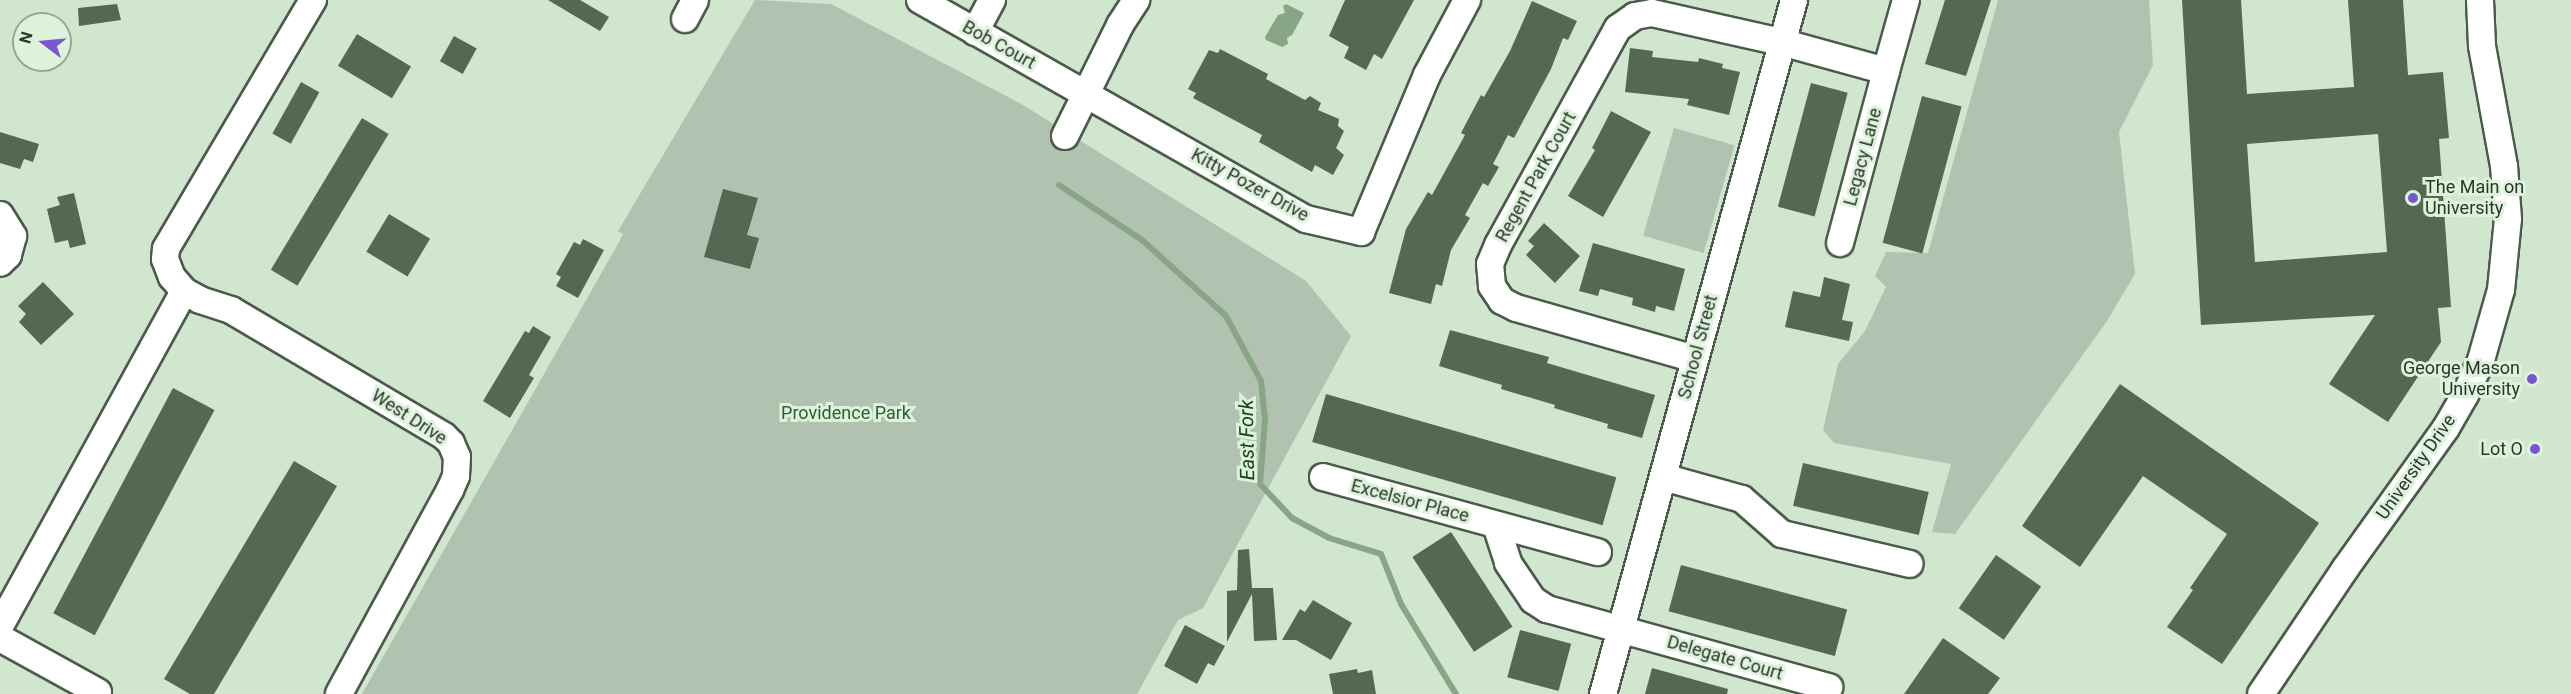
<!DOCTYPE html>
<html>
<head>
<meta charset="utf-8">
<style>
	body { margin:0 }
	#map { position:relative; width:2571px; height:694px; overflow:hidden; background:#d0e6cf; font-family:Roboto,sans-serif }
	div>[style] { position:absolute }
	[style*='--x'] { left:calc(var(--x)*1px); top:calc(var(--y)*1px); width:calc(var(--w)*1px); rotate:calc(var(--a)*1deg) }
	.green>* { inset:0; background:#b1c3b0; transform-origin:0 0 }
	.water>* { inset:0; background:#88a586 }
	.stream>* { height:6px; margin:-3px; padding:0 3px; transform-origin:3px; border-radius:3px; background:#88a586 }
	.building>* { inset:0; background:#556854; transform-origin:0 0 }
	.roads { filter:drop-shadow(2px 0 #4a5c49) drop-shadow(-2px 0 #4a5c49) drop-shadow(0 2px #4a5c49) drop-shadow(0 -2px #4a5c49) }
	.minor>* { height:26px; margin:-13px; padding:0 13px; transform-origin:13px; border-radius:13px; background:#fff }
	.dots>* { width:16px; height:16px; translate:-50% -50%; box-sizing:border-box; border:3px solid #def3dc; border-radius:50% }
	span { translate:-50% -50%; white-space:nowrap; text-align:center; line-height:1.15; -webkit-text-stroke:6px #def3dc; paint-order:stroke }
	.street-label { font-size:18px; color:#2c352c }
	.poi-label { font-size:18px; color:#2c352c }
	.left { translate:0 -50%; text-align:left }
	.right { translate:-100% -50%; text-align:right }
	.park-label { font-size:18px; color:#325c31 }
	.water-label { font-size:20px; color:#194419; font-style:italic }
	.north { position:absolute; left:12px; top:12px; width:60px; height:60px; box-sizing:border-box; background:#def3dc; border:2px solid #97a796; border-radius:50%; rotate:286deg; font-size:16px; font-weight:700; line-height:24px; text-align:center; color:#2c352c }
	.north::after { content:''; display:block; margin:auto; width:21px; height:27px; background:#7a55cf; clip-path:polygon(50% 0,100% 100%,50% 72%,0 100%) }
</style>
</head>
<body>
<div id="map">
	<div class="green">
		<i style="clip-path:polygon(755px 0,831px 4px,1023px 105px,1306px 281px,1351px 336px,1203px 608px,1178px 620px,1137px 694px,362px 694px,614px 251px,623px 234px,618px 231px)"></i>
		<i style="clip-path:polygon(1998px 0,2149px 0,2153px 65px,2119px 132px,2135px 274px,2107px 321px,1955px 534px,1932px 532px,1951px 464px,1834px 443px,1823px 430px,1838px 364px,1865px 331px,1886px 287px,1875px 276px,1886px 252px,1928px 253px)"></i>
		<i style="left:1674px;top:128px;width:63px;height:112px;rotate:16deg"></i>
	</div>
	<div class="water">
		<i style="clip-path:polygon(1286px 4px,1304px 13px,1292px 35px,1287px 38px,1288px 44px,1282px 47px,1266px 40px,1265px 37px,1278px 15px,1285px 13px,1283px 6px)"></i>
	</div>
	<div class="stream">
		<i style="--x:1059;--y:185;--w:100;--a:33.5"></i>
		<i style="--x:1142;--y:240;--w:113;--a:42.1"></i>
		<i style="--x:1226;--y:316;--w:74;--a:61.7"></i>
		<i style="--x:1261;--y:381;--w:39;--a:84"></i>
		<i style="--x:1265;--y:420;--w:64;--a:94.5"></i>
		<i style="--x:1260;--y:484;--w:47;--a:46.7"></i>
		<i style="--x:1292;--y:518;--w:42;--a:28.4"></i>
		<i style="--x:1329;--y:538;--w:54;--a:17.1"></i>
		<i style="--x:1381;--y:554;--w:54;--a:68.2"></i>
		<i style="--x:1401;--y:604;--w:105;--a:58.6"></i>
	</div>
	<div class="building">
		<i style="clip-path:polygon(548px 0,580px 0,609px 17px,600px 31px)"></i>
		<i style="clip-path:polygon(1345px 0,1414px 0,1382px 59px,1374px 54px,1366px 70px,1344px 58px,1349px 47px,1329px 36px)"></i>
		<i style="clip-path:polygon(1945px 0,1991px 0,1966px 76px,1925px 64px)"></i>
		<i style="clip-path:polygon(evenodd,2182px 0,2241px 0,2247px 94px,2354px 87px,2348px 0,2403px 0,2408px 75px,2443px 72px,2449px 138px,2439px 139px,2451px 307px,2438px 308px,2441px 342px,2388px 422px,2329px 384px,2375px 315px,2201px 325px,2182px 0,2378px 134px,2387px 252px,2255px 262px,2247px 144px,2378px 134px)"></i>
		<i style="clip-path:polygon(1532px 1px,1577px 21px,1568px 40px,1563px 38px,1551px 69px,1514px 138px,1508px 135px,1493px 164px,1499px 167px,1488px 186px,1483px 183px,1465px 215px,1470px 218px,1451px 250px,1442px 286px,1436px 284px,1431px 304px,1389px 293px,1406px 229px,1428px 192px,1432px 195px,1465px 135px,1461px 133px,1481px 95px,1484px 97px,1510px 51px)"></i>
		<i style="clip-path:polygon(117px 4px,121px 20px,79px 26px,78px 8px)"></i>
		<i style="left:357px;top:34px;width:63px;height:37px;rotate:31deg"></i>
		<i style="left:454px;top:36px;width:26px;height:29px;rotate:29deg"></i>
		<i style="clip-path:polygon(1630px 48px,1653px 51px,1652px 57px,1698px 62px,1699px 58px,1723px 64px,1722px 68px,1740px 72px,1729px 115px,1687px 105px,1689px 99px,1625px 92px)"></i>
		<i style="clip-path:polygon(1220px 49px,1268px 74px,1266px 79px,1305px 100px,1310px 96px,1321px 103px,1318px 110px,1339px 119px,1338px 126px,1344px 131px,1336px 148px,1344px 155px,1333px 175px,1315px 165px,1312px 172px,1259px 142px,1262px 135px,1193px 98px,1196px 93px,1188px 89px,1209px 50px,1218px 53px)"></i>
		<i style="left:301px;top:82px;width:21px;height:59px;rotate:29deg"></i>
		<i style="left:1811px;top:83px;width:38px;height:128px;rotate:15deg"></i>
		<i style="left:1922px;top:96px;width:41px;height:152px;rotate:15deg"></i>
		<i style="clip-path:polygon(1611px 111px,1651px 132px,1603px 217px,1568px 196px,1595px 150px,1592px 148px)"></i>
		<i style="left:362px;top:118px;width:31px;height:177px;rotate:31deg"></i>
		<i style="clip-path:polygon(0 132px,39px 144px,33px 162px,24px 159px,20px 169px,0 163px)"></i>
		<i style="clip-path:polygon(723px 189px,758px 198px,747px 235px,759px 238px,750px 269px,704px 257px)"></i>
		<i style="clip-path:polygon(74px 193px,86px 244px,70px 248px,68px 240px,55px 243px,47px 209px,60px 205px,57px 197px)"></i>
		<i style="left:389px;top:214px;width:48px;height:44px;rotate:31deg"></i>
		<i style="clip-path:polygon(1544px 223px,1580px 256px,1555px 283px,1526px 255px,1534px 246px,1528px 241px)"></i>
		<i style="clip-path:polygon(583px 239px,604px 250px,578px 298px,556px 286px,561px 277px,556px 274px,574px 242px,580px 245px)"></i>
		<i style="clip-path:polygon(1593px 243px,1685px 269px,1674px 311px,1656px 306px,1655px 312px,1632px 305px,1633px 298px,1600px 289px,1598px 296px,1579px 291px)"></i>
		<i style="clip-path:polygon(1824px 277px,1850px 284px,1842px 320px,1853px 322px,1849px 341px,1785px 327px,1793px 291px,1820px 297px)"></i>
		<i style="clip-path:polygon(43px 282px,74px 314px,41px 345px,19px 322px,26px 314px,18px 306px)"></i>
		<i style="clip-path:polygon(533px 326px,551px 337px,529px 375px,534px 378px,510px 418px,483px 401px,525px 331px,529px 333px)"></i>
		<i style="clip-path:polygon(1450px 330px,1549px 357px,1547px 363px,1655px 395px,1642px 438px,1607px 428px,1608px 424px,1554px 408px,1555px 405px,1501px 389px,1502px 385px,1439px 366px)"></i>
		<i style="clip-path:polygon(2120px 384px,2319px 523px,2222px 664px,2167px 627px,2193px 590px,2190px 588px,2227px 534px,2143px 476px,2080px 567px,2022px 526px)"></i>
		<i style="left:173px;top:388px;width:47px;height:255px;rotate:28deg"></i>
		<i style="left:1326px;top:394px;width:302px;height:50px;rotate:16deg"></i>
		<i style="clip-path:polygon(294px 461px,337px 486px,214px 694px,190px 694px,164px 679px)"></i>
		<i style="left:1803px;top:463px;width:129px;height:44px;rotate:13deg"></i>
		<i style="left:1451px;top:532px;width:113px;height:46px;rotate:57deg"></i>
		<i style="clip-path:polygon(1249px 549px,1252px 588px,1273px 588px,1277px 640px,1254px 641px,1252px 594px,1227px 642px,1227px 591px,1237px 590px,1238px 550px)"></i>
		<i style="left:1996px;top:555px;width:55px;height:65px;rotate:35deg"></i>
		<i style="left:1681px;top:565px;width:172px;height:48px;rotate:15deg"></i>
		<i style="clip-path:polygon(1313px 600px,1352px 623px,1331px 660px,1296px 640px,1282px 640px,1300px 609px,1305px 612px)"></i>
		<i style="clip-path:polygon(1185px 625px,1225px 646px,1214px 666px,1208px 663px,1197px 684px,1164px 666px)"></i>
		<i style="left:1520px;top:630px;width:53px;height:49px;rotate:15deg"></i>
		<i style="clip-path:polygon(1943px 638px,2000px 678px,1988px 694px,1904px 694px)"></i>
		<i style="clip-path:polygon(1652px 668px,1728px 689px,1727px 694px,1645px 694px)"></i>
		<i style="clip-path:polygon(1357px 669px,1358px 673px,1372px 670px,1376px 694px,1333px 694px,1329px 674px)"></i>
	</div>
	<div class="roads">
		<div class="minor">
			<i style="--x:313;--y:0;--w:289;--a:120.6"></i>
			<i style="--x:166;--y:249;--w:10;--a:96"></i>
			<i style="--x:165;--y:259;--w:19;--a:69"></i>
			<i style="--x:172;--y:277;--w:18;--a:49"></i>
			<i style="--x:184;--y:291;--w:18;--a:29"></i>
			<i style="--x:200;--y:300;--w:33;--a:18"></i>
			<i style="--x:231;--y:310;--w:247;--a:30.6"></i>
			<i style="--x:444;--y:436;--w:10;--a:45"></i>
			<i style="--x:451;--y:443;--w:15;--a:67"></i>
			<i style="--x:457;--y:457;--w:19;--a:93"></i>
			<i style="--x:456;--y:476;--w:15;--a:113"></i>
			<i style="--x:450;--y:490;--w:232;--a:118.6"></i>
			<i style="--x:920;--y:0;--w:444;--a:29.6"></i>
			<i style="--x:1306;--y:219;--w:57;--a:13.3"></i>
			<i style="--x:1361;--y:232;--w:170;--a:-67.2"></i>
			<i style="--x:1427;--y:75;--w:85;--a:-61.9"></i>
			<i style="--x:685;--y:19;--w:21;--a:-62"></i>
			<i style="--x:975;--y:32;--w:36;--a:-62"></i>
			<i style="--x:1065;--y:136;--w:124;--a:-63.6"></i>
			<i style="--x:1120;--y:25;--w:30;--a:-57"></i>
			<i style="--x:0;--y:215;--w:25;--a:58"></i>
			<i style="--x:13;--y:236;--w:20;--a:105"></i>
			<i style="--x:8;--y:255;--w:11;--a:135"></i>
			<i style="--x:1840;--y:243;--w:178;--a:-75"></i>
			<i style="--x:1695;--y:359;--w:186;--a:-164.1"></i>
			<i style="--x:1516;--y:308;--w:16;--a:-153"></i>
			<i style="--x:1502;--y:301;--w:18;--a:-124"></i>
			<i style="--x:1492;--y:286;--w:22;--a:-95"></i>
			<i style="--x:1490;--y:264;--w:21;--a:-67"></i>
			<i style="--x:1498;--y:245;--w:248;--a:-61.1"></i>
			<i style="--x:1618;--y:28;--w:21;--a:-35"></i>
			<i style="--x:1635;--y:16;--w:17;--a:-10"></i>
			<i style="--x:1652;--y:13;--w:132;--a:12.7"></i>
			<i style="--x:1781;--y:42;--w:109;--a:15.4"></i>
			<i style="--x:1886;--y:71;--w:74;--a:-74.3"></i>
			<i style="--x:1323;--y:477;--w:285;--a:15.3"></i>
			<i style="--x:1663;--y:477;--w:82;--a:15.6"></i>
			<i style="--x:1742;--y:499;--w:53;--a:41.2"></i>
			<i style="--x:1782;--y:534;--w:131;--a:13.2"></i>
			<i style="--x:1496;--y:525;--w:40;--a:72"></i>
			<i style="--x:1508;--y:563;--w:45;--a:56"></i>
			<i style="--x:1533;--y:600;--w:17;--a:33"></i>
			<i style="--x:1547;--y:609;--w:293;--a:15.5"></i>
			<i style="--x:0;--y:626;--w:382;--a:-61.2"></i>
			<i style="--x:0;--y:638;--w:112;--a:28.9"></i>
			<i style="--x:1603;--y:694;--w:720;--a:-74.61"></i>
			<i style="--x:2261;--y:694;--w:151;--a:-56.1"></i>
			<i style="--x:2345;--y:569;--w:173;--a:-54.4"></i>
			<i style="--x:2446;--y:428;--w:38;--a:-60"></i>
			<i style="--x:2465;--y:395;--w:38;--a:-65"></i>
			<i style="--x:2481;--y:360;--w:73;--a:-74.1"></i>
			<i style="--x:2501;--y:290;--w:71;--a:-84.4"></i>
			<i style="--x:2508;--y:219;--w:53;--a:-94.3"></i>
			<i style="--x:2504;--y:166;--w:122;--a:-100.4"></i>
			<i style="--x:2482;--y:46;--w:46;--a:-92.5"></i>
		</div>
	</div>
	<div class="dots">
		<i style="left:2413px;top:198px;background:#7a55cf"></i>
		<i style="left:2532px;top:379px;background:#7a55cf"></i>
		<i style="left:2535px;top:449px;background:#7a55cf"></i>
	</div>
	<div class="street-label">
		<span style="left:999px;top:45px;rotate:29deg">Bob Court</span>
		<span style="left:1863px;top:157px;rotate:-75deg">Legacy Lane</span>
		<span style="left:1536px;top:177px;rotate:-61deg">Regent Park Court</span>
		<span style="left:1250px;top:185px;rotate:29deg">Kitty Pozer Drive</span>
		<span style="left:1698px;top:347px;rotate:-75deg">School Street</span>
		<span style="left:409px;top:417px;rotate:33deg">West Drive</span>
		<span style="left:2416px;top:467px;rotate:-55deg">University Drive</span>
		<span style="left:1410px;top:501px;rotate:15deg">Excelsior Place</span>
		<span style="left:1725px;top:658px;rotate:16deg">Delegate Court</span>
	</div>
	<div class="poi-label">
		<span class="left" style="left:2425px;top:198px">The Main on<br>University</span>
		<span class="right" style="left:2520px;top:379px">George Mason<br>University</span>
		<span class="right" style="left:2523px;top:449px">Lot O</span>
	</div>
	<div class="park-label">
		<span style="left:846px;top:413px">Providence Park</span>
	</div>
	<div class="water-label">
		<span style="left:1247px;top:440px;rotate:-91deg">East Fork</span>
	</div>
	<div class="north">N</div>
</div>
</body>
</html>
